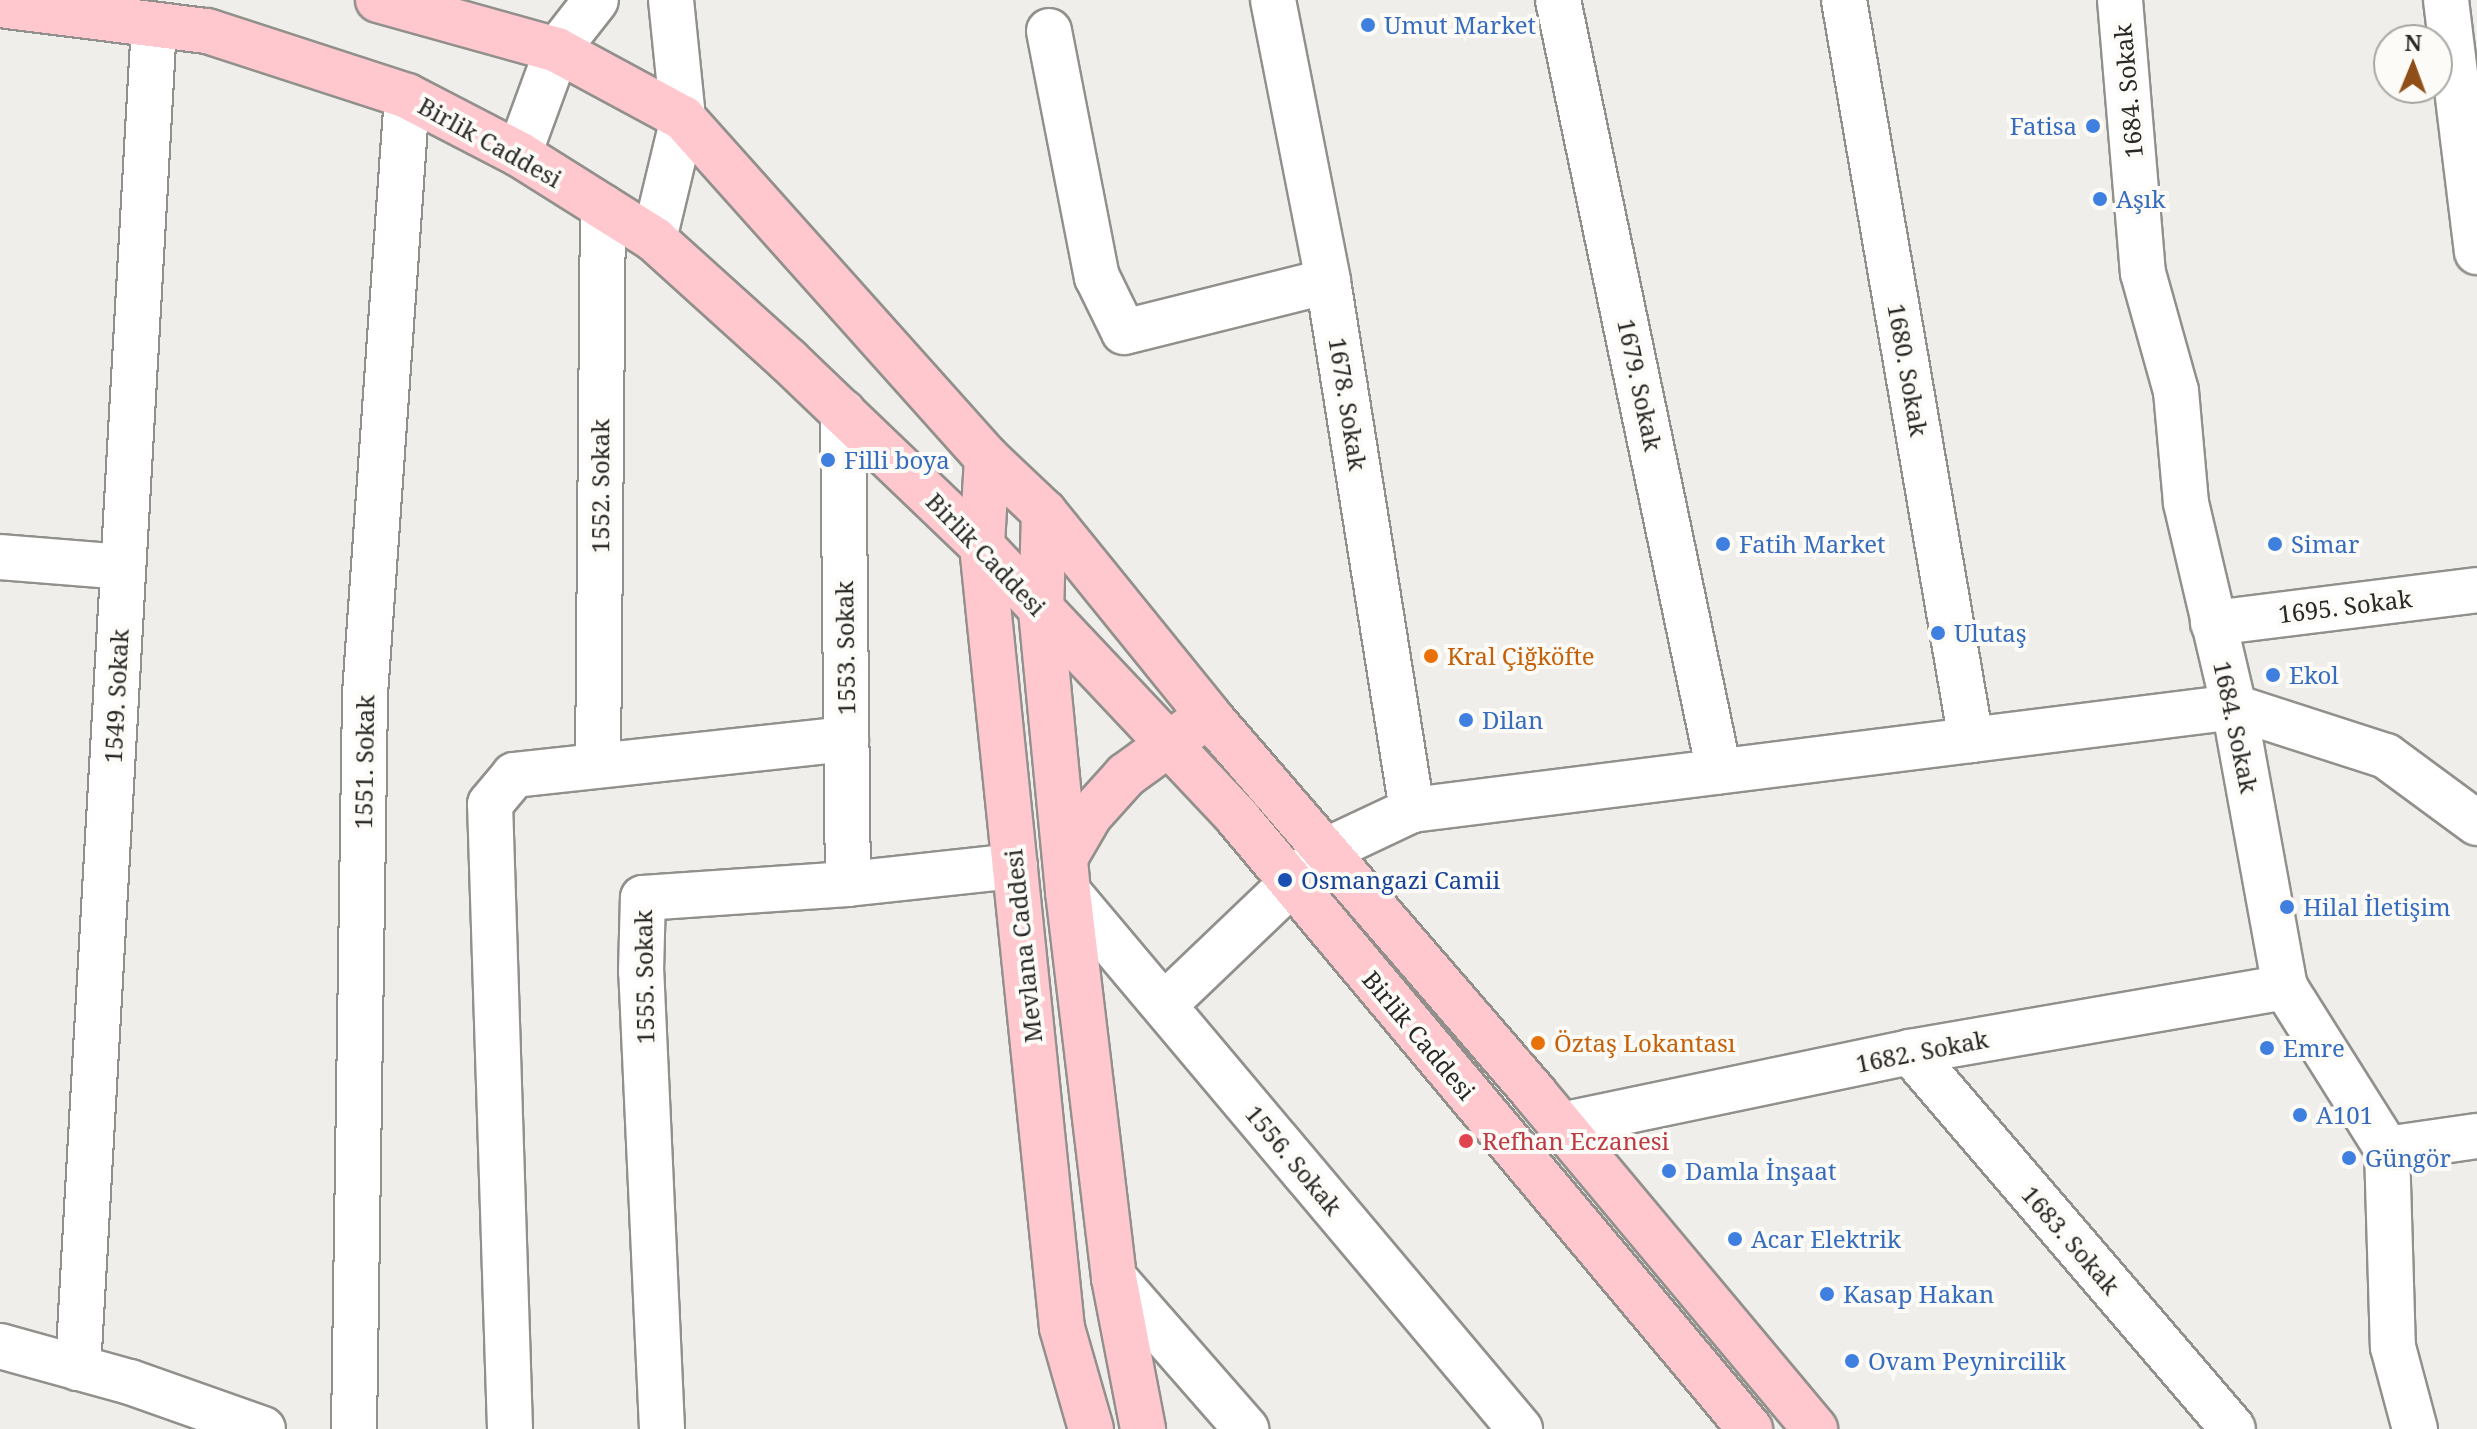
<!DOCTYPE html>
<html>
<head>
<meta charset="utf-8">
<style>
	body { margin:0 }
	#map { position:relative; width:2477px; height:1429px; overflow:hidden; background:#efeeea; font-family:"Noto Serif",serif }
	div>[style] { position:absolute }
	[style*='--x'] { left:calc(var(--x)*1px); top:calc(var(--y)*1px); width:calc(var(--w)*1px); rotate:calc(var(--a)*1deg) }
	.roads { filter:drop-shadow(2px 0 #91908c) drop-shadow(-2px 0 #91908c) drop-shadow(0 2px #91908c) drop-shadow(0 -2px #91908c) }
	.minor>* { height:44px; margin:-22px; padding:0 22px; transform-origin:22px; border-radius:22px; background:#fff }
	.major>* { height:44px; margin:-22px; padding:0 22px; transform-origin:22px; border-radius:22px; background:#fec8ce }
	.dots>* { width:22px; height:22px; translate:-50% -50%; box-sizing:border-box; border:4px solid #fcfbf7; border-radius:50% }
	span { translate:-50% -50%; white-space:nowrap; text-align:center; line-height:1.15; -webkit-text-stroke:8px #fcfbf7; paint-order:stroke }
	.shop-label { font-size:24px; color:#366cbe }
	.left { translate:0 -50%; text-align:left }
	.right { translate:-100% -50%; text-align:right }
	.street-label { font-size:24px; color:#282827 }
	.food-label { font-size:24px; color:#c56008 }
	.transit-label { font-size:24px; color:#164399 }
	.health-label { font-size:24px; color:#be3a42 }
	.north { position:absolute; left:2373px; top:24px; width:80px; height:80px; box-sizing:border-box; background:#fcfbf7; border:2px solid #a7a7a4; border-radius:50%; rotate:1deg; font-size:22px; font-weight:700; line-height:32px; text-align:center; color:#282827 }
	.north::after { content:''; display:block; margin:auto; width:28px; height:36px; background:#904f19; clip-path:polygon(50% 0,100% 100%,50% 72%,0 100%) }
</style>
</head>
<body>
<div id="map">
	<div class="roads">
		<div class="minor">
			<i style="--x:1273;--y:0;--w:286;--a:78.9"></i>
			<i style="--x:1328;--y:281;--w:536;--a:80.98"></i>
			<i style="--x:1558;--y:0;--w:788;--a:78.21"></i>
			<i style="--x:1844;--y:0;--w:751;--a:80.26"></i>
			<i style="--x:2120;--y:0;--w:274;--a:85.2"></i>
			<i style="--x:2143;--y:273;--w:123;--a:74.4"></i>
			<i style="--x:2176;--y:391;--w:112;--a:84.9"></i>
			<i style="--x:2186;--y:503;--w:210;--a:76.8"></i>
			<i style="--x:2234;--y:707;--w:285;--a:79.7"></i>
			<i style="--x:2285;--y:987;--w:191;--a:57.8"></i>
			<i style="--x:2387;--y:1149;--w:198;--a:88.3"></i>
			<i style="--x:2393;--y:1347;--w:85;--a:75"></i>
			<i style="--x:2446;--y:0;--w:254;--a:83"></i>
			<i style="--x:1049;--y:31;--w:251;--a:79"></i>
			<i style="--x:1097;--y:277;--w:61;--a:63.9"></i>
			<i style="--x:1124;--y:332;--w:210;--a:-14"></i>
			<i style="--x:519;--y:154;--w:111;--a:-69.9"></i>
			<i style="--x:557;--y:50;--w:63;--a:-52"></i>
			<i style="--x:654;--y:239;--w:124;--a:-76.5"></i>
			<i style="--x:683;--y:118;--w:119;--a:-95.8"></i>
			<i style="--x:843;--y:412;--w:472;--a:89.4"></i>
			<i style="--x:0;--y:557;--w:123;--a:4.6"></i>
			<i style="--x:2213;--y:623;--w:266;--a:-7.1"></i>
			<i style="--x:598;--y:765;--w:558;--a:-89.49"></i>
			<i style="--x:1068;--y:892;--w:702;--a:49.91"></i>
			<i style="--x:1164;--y:1005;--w:223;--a:-43.7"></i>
			<i style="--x:1325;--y:851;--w:96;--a:-25.2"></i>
			<i style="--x:1412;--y:810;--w:828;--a:-7.14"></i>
			<i style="--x:2234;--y:707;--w:160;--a:17.9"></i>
			<i style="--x:2386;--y:756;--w:113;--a:36.4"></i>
			<i style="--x:1910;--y:1052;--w:496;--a:49.4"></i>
			<i style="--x:1561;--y:1125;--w:357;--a:-11.8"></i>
			<i style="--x:1910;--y:1052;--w:381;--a:-9.8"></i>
			<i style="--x:2387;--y:1149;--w:91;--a:-8.2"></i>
			<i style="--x:1114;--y:1278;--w:201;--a:48.8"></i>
			<i style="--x:0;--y:1346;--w:135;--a:15.5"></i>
			<i style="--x:130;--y:1382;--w:141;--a:19.5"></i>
			<i style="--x:78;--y:1368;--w:1345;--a:-86.76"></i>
			<i style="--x:354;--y:1429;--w:735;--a:-89.14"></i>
			<i style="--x:365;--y:694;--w:599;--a:-85.98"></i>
			<i style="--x:510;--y:1429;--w:625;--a:-91.83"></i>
			<i style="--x:490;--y:804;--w:38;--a:-50"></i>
			<i style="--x:514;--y:775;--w:334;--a:-6.2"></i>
			<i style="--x:662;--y:1429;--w:457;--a:-92.6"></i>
			<i style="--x:641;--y:972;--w:74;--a:-88.5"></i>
			<i style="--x:643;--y:898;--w:205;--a:-3.9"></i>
			<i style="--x:848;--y:884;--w:168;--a:-6.2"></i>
		</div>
		<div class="major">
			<i style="--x:378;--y:0;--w:186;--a:15.6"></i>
			<i style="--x:557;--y:50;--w:143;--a:28.4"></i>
			<i style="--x:683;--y:118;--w:456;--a:48.2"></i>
			<i style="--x:987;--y:458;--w:79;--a:43.5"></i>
			<i style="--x:1044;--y:512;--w:262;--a:51"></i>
			<i style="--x:1209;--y:716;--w:499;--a:49.2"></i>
			<i style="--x:1535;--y:1094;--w:437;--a:50.1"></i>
			<i style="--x:0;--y:5;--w:209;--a:7.2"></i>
			<i style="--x:207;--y:31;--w:210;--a:18"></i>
			<i style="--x:407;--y:96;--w:126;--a:27.4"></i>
			<i style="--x:519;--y:154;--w:160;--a:32.2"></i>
			<i style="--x:654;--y:239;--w:181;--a:42.1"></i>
			<i style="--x:788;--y:360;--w:269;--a:43.8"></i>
			<i style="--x:982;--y:546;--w:372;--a:46.7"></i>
			<i style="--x:1237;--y:817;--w:799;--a:50.03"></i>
			<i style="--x:987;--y:458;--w:88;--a:93.3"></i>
			<i style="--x:982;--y:546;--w:786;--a:84.16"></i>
			<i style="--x:1062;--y:1328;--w:105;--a:74"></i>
			<i style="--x:1044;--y:512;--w:99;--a:91.7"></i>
			<i style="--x:1041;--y:611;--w:282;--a:84.5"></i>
			<i style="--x:1068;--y:892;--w:389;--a:83.2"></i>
			<i style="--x:1114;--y:1278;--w:154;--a:79.1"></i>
			<i style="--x:1065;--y:858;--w:50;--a:-59.8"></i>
			<i style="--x:1090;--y:815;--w:54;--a:-48"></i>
			<i style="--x:1126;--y:775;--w:82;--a:-36"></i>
		</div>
	</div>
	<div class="dots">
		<i style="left:1368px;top:25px;background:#3f7fe0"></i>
		<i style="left:2093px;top:126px;background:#3f7fe0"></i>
		<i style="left:2100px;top:199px;background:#3f7fe0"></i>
		<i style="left:828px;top:460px;background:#3f7fe0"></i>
		<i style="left:1723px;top:544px;background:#3f7fe0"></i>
		<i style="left:2275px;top:544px;background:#3f7fe0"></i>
		<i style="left:1938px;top:633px;background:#3f7fe0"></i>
		<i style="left:1431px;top:656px;background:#e8710a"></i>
		<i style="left:2273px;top:675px;background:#3f7fe0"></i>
		<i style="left:1466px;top:720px;background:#3f7fe0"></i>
		<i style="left:1285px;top:880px;background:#1a4fb4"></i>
		<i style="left:2287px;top:907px;background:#3f7fe0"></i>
		<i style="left:1538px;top:1043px;background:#e8710a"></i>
		<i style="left:2267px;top:1048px;background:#3f7fe0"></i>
		<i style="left:2300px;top:1115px;background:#3f7fe0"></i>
		<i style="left:1466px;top:1141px;background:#e0444e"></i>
		<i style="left:2349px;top:1158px;background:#3f7fe0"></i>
		<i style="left:1669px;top:1171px;background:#3f7fe0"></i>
		<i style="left:1735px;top:1239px;background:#3f7fe0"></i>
		<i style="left:1827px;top:1294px;background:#3f7fe0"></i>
		<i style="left:1852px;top:1361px;background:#3f7fe0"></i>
	</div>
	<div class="shop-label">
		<span class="left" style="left:1384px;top:25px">Umut Market</span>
		<span class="right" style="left:2077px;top:126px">Fatisa</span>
		<span class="left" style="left:2116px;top:199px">Aşık</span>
		<span class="left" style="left:844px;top:460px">Filli boya</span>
		<span class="left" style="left:1739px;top:544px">Fatih Market</span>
		<span class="left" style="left:2291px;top:544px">Simar</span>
		<span class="left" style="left:1954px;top:633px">Ulutaş</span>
		<span class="left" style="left:2289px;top:675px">Ekol</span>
		<span class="left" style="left:1482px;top:720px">Dilan</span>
		<span class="left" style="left:2303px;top:907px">Hilal İletişim</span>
		<span class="left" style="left:2283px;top:1048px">Emre</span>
		<span class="left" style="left:2316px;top:1115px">A101</span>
		<span class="left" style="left:2365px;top:1158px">Güngör</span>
		<span class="left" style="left:1685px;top:1171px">Damla İnşaat</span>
		<span class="left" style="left:1751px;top:1239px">Acar Elektrik</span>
		<span class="left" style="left:1843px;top:1294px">Kasap Hakan</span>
		<span class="left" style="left:1868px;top:1361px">Ovam Peynircilik</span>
	</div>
	<div class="street-label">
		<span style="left:2128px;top:91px;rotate:-95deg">1684. Sokak</span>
		<span style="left:490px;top:142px;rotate:29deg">Birlik Caddesi</span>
		<span style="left:1908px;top:370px;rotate:80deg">1680. Sokak</span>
		<span style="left:1640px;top:385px;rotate:78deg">1679. Sokak</span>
		<span style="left:1348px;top:404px;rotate:81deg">1678. Sokak</span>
		<span style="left:600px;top:486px;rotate:-90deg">1552. Sokak</span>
		<span style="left:986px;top:554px;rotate:46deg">Birlik Caddesi</span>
		<span style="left:2345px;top:606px;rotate:-7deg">1695. Sokak</span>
		<span style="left:845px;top:648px;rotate:-91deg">1553. Sokak</span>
		<span style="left:116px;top:696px;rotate:-87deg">1549. Sokak</span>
		<span style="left:2236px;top:727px;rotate:78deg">1684. Sokak</span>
		<span style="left:364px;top:762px;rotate:-89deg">1551. Sokak</span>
		<span style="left:1023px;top:946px;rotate:-96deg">Mevlana Caddesi</span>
		<span style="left:644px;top:977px;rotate:-91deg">1555. Sokak</span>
		<span style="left:1419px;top:1035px;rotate:50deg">Birlik Caddesi</span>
		<span style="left:1922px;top:1051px;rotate:-11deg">1682. Sokak</span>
		<span style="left:1294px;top:1160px;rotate:50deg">1556. Sokak</span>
		<span style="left:2071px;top:1240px;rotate:49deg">1683. Sokak</span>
	</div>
	<div class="food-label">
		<span class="left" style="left:1447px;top:656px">Kral Çiğköfte</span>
		<span class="left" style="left:1554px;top:1043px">Öztaş Lokantası</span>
	</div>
	<div class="transit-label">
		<span class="left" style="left:1301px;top:880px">Osmangazi Camii</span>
	</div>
	<div class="health-label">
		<span class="left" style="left:1482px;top:1141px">Refhan Eczanesi</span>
	</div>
	<div class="north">N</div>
</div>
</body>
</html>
